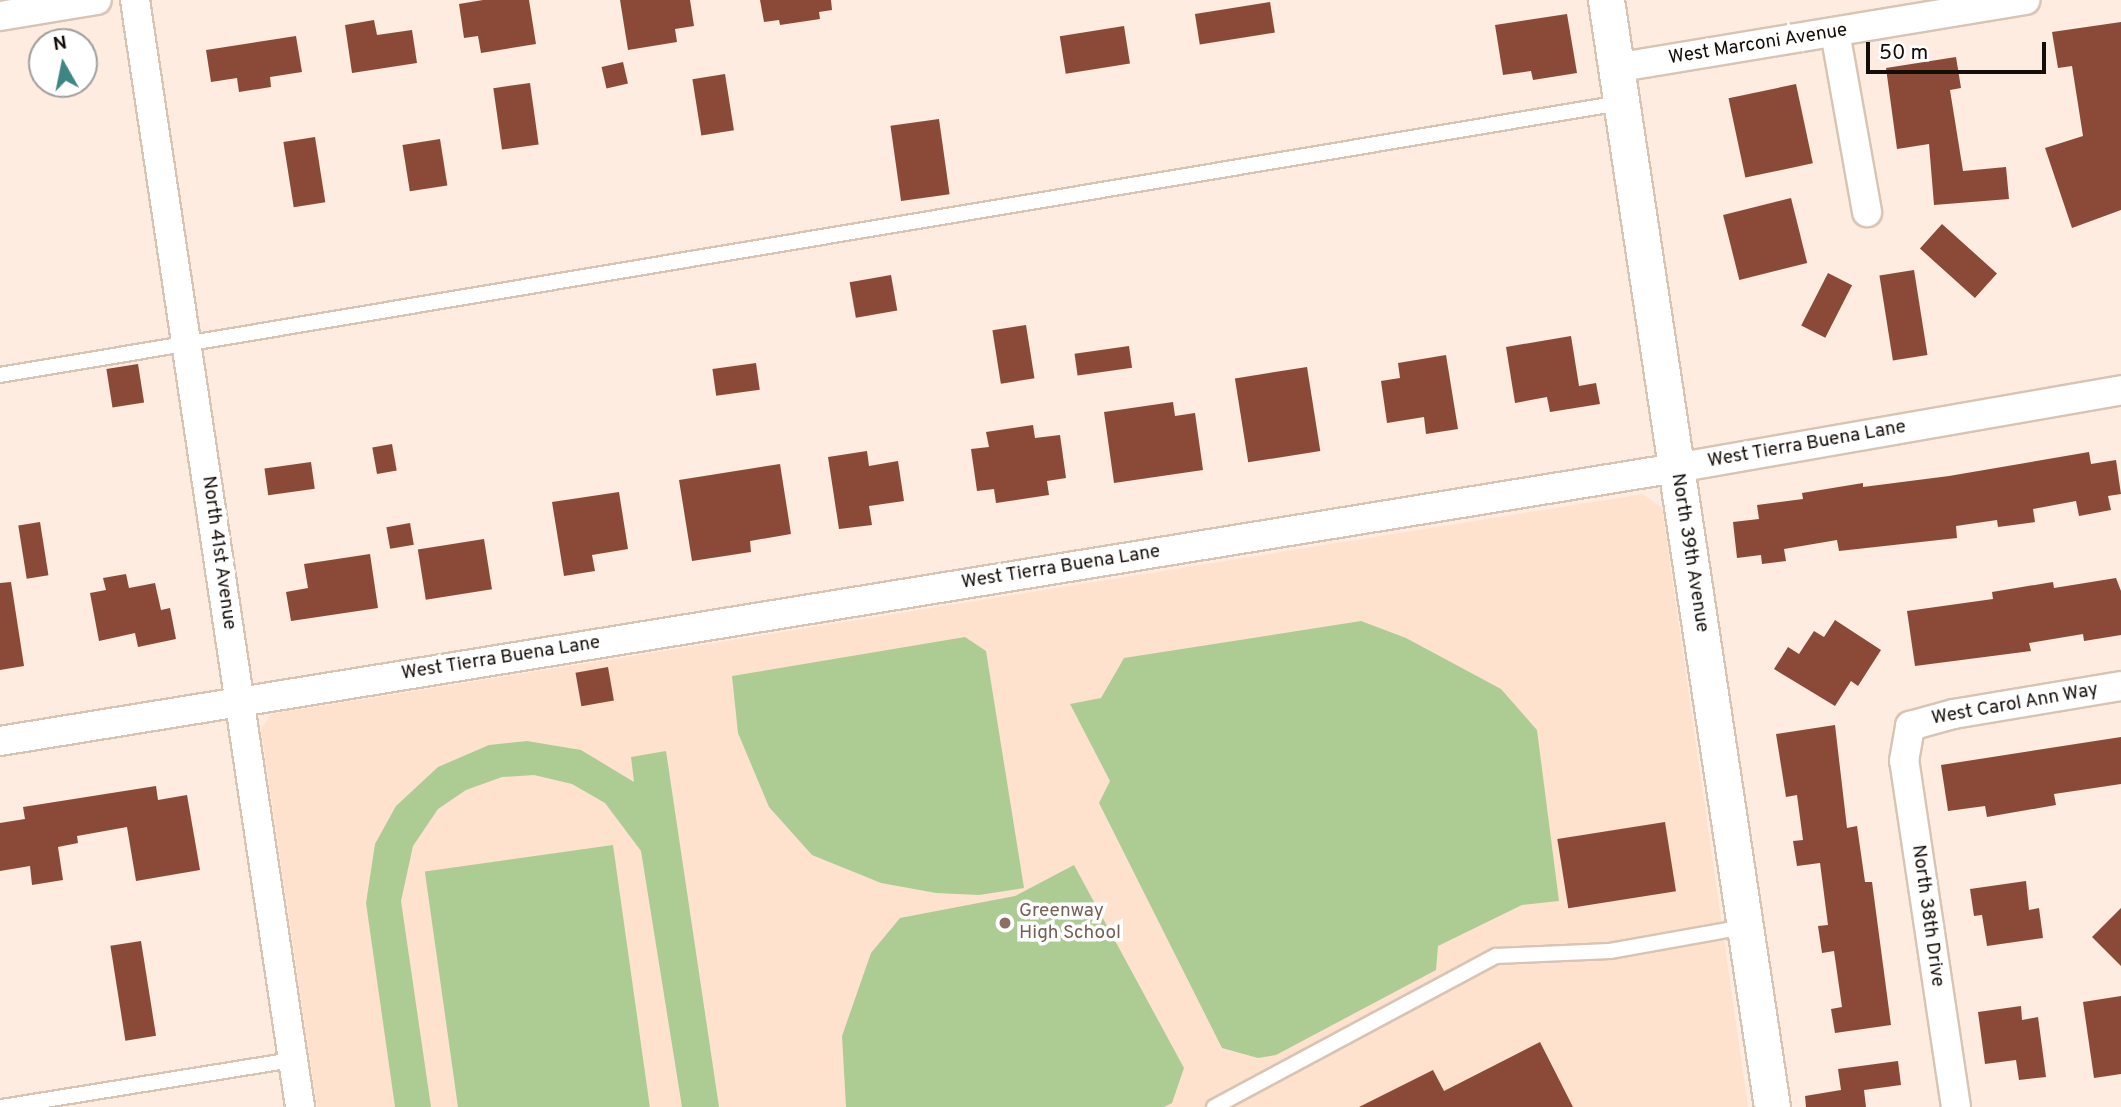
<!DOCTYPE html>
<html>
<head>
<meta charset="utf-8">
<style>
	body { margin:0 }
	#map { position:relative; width:2121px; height:1107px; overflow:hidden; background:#fdecdf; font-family:Overpass,sans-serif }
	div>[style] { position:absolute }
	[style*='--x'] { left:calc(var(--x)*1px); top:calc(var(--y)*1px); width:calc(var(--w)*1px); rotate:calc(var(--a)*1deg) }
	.built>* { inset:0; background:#fee2cd }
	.green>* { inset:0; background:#adcc93; transform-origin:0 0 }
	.building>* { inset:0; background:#8b4a37; transform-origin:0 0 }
	.roads { filter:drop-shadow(2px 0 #d8c4b4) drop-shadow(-2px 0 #d8c4b4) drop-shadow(0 2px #d8c4b4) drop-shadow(0 -2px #d8c4b4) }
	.service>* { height:14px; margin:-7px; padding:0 7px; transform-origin:7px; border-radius:7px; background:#fff }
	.minor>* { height:28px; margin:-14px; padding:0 14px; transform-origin:14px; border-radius:14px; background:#fff }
	.tertiary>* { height:35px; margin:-17.5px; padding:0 17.5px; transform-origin:17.5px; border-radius:17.5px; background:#fff }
	.dots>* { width:19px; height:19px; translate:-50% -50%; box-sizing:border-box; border:4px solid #fff; border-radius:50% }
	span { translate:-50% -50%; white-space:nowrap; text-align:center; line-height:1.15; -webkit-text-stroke:7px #fff; paint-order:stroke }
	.street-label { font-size:19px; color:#140d08 }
	.education-label { font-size:19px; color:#785e54 }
	.left { translate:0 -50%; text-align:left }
	.north { position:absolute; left:28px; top:28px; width:70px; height:70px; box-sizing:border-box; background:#fff; border:2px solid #a19e9c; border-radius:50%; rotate:351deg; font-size:19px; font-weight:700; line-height:28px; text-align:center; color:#140d08 }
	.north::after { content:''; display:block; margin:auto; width:24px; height:32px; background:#3e8683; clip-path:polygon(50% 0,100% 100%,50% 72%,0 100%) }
	.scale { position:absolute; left:1866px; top:42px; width:180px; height:32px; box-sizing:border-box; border:4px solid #140d08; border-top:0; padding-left:9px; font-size:21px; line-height:24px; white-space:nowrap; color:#140d08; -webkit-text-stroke:5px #fff; paint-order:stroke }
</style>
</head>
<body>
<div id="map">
	<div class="built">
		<i style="clip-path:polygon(1643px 494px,1662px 508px,1748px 1107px,317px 1107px,261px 729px,271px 714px)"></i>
	</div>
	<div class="green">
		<i style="clip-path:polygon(1361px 621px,1406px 638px,1501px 689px,1537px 730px,1559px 901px,1522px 905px,1438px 946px,1436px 970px,1276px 1055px,1258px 1058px,1222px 1048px,1099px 803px,1110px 781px,1070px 704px,1101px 698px,1124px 658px)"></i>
		<i style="clip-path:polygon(965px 637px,986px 651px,1024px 888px,979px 895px,936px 893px,881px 883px,812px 855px,769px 807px,738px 733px,732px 676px)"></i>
		<i style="clip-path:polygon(527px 741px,581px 750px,634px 782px,631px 757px,666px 751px,719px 1107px,682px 1107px,641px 851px,605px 803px,572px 784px,534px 775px,502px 777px,466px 790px,438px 809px,413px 846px,401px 901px,431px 1107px,395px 1107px,366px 903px,375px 844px,396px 806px,438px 767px,489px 745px)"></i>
		<i style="left:613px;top:845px;width:265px;height:190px;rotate:82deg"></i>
		<i style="clip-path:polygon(1074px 865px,1184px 1068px,1172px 1103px,1164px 1107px,846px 1107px,842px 1036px,871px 953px,900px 918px,1015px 896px)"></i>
	</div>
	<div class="building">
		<i style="clip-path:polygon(483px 0,529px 0,536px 44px,481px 53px,478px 36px,464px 38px,459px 4px)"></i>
		<i style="clip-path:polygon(620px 0,690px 0,694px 26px,675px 29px,677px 42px,628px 50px)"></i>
		<i style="clip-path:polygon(760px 0,831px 0,832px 10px,819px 12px,820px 19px,780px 25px,779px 20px,764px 22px)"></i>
		<i style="left:1270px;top:2px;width:31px;height:76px;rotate:81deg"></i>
		<i style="clip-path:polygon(1567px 14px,1577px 73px,1533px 80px,1531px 71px,1503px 75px,1495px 25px)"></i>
		<i style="clip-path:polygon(374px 20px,377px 35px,412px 30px,417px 63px,352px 73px,345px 25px)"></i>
		<i style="clip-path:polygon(2121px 22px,2121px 210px,2072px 228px,2045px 148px,2083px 136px,2072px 66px,2058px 68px,2052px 32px)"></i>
		<i style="left:1124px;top:26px;width:38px;height:65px;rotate:81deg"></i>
		<i style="clip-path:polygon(296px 36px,302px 72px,270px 77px,271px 87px,239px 92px,237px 78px,211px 82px,206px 50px)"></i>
		<i style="clip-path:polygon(1956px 57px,1961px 88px,1950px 90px,1963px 171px,2006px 167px,2009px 199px,1934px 205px,1929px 144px,1897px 149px,1886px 68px)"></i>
		<i style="left:623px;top:62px;width:22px;height:22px;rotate:77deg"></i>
		<i style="left:725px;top:74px;width:57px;height:33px;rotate:81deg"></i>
		<i style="left:530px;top:83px;width:62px;height:37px;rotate:82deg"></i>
		<i style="left:1796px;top:84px;width:81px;height:69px;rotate:78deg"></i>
		<i style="left:939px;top:119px;width:76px;height:49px;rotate:82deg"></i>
		<i style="left:315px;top:137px;width:66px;height:32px;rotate:81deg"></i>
		<i style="left:440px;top:139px;width:47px;height:38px;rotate:81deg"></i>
		<i style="left:1791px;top:198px;width:67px;height:70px;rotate:76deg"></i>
		<i style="left:1942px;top:224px;width:74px;height:33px;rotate:42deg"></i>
		<i style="left:1914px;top:270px;width:86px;height:35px;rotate:81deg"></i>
		<i style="left:1828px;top:273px;width:27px;height:59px;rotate:27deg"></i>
		<i style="left:891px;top:275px;width:36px;height:42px;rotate:80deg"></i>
		<i style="left:1026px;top:325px;width:54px;height:34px;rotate:81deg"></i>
		<i style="clip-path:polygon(1571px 336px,1579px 386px,1596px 383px,1600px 404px,1550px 412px,1547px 397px,1515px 403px,1506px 347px)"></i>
		<i style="left:1129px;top:346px;width:22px;height:55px;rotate:82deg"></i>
		<i style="clip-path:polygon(1446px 355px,1458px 429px,1426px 434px,1424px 417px,1387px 423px,1381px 381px,1400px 378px,1398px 363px)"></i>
		<i style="left:756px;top:363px;width:27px;height:44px;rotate:82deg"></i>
		<i style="left:138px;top:364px;width:39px;height:32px;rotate:81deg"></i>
		<i style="left:1307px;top:367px;width:85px;height:73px;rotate:81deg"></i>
		<i style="clip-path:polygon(1173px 402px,1175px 416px,1195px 413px,1203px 470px,1114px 483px,1104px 412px)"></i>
		<i style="clip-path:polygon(1033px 425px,1035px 438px,1060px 435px,1066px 478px,1047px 481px,1049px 495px,996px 503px,994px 489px,977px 491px,971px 449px,989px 447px,986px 432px)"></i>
		<i style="left:392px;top:444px;width:27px;height:20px;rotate:80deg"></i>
		<i style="clip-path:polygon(867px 451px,869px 466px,898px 461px,904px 501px,869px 506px,872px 525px,839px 529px,828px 457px)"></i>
		<i style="clip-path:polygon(2089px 452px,2091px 464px,2116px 460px,2121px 494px,2108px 496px,2111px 510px,2079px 516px,2076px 501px,2033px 509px,2035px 522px,1998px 527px,1997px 520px,1956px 526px,1957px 538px,1839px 551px,1837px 540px,1784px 549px,1786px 561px,1762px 564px,1761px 555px,1737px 558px,1733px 522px,1759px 519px,1757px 505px,1803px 499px,1802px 493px,1863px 483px,1863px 487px,1949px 476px)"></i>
		<i style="left:311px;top:462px;width:27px;height:47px;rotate:82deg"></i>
		<i style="clip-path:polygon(780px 464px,791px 534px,750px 541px,751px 552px,692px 561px,679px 480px)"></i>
		<i style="clip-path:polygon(619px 492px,628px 549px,592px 555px,595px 571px,564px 576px,552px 502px)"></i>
		<i style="left:40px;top:522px;width:54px;height:22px;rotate:81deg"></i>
		<i style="left:410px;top:523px;width:22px;height:24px;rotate:80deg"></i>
		<i style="left:484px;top:539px;width:51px;height:67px;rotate:81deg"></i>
		<i style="clip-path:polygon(370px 554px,378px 608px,291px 621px,286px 592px,308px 588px,304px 564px)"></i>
		<i style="clip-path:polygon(126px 574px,129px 588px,155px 583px,161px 610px,170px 608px,176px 639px,138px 647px,135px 633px,99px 641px,90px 593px,106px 590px,103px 578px)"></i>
		<i style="clip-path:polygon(2116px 578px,2121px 591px,2121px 635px,2084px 641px,2083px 634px,2029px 643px,2031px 651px,1915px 666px,1907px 611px,1993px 599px,1992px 592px,2053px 582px,2054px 588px)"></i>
		<i style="clip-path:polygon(11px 582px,24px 666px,0 670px,0 583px)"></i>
		<i style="clip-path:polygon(1835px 620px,1881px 650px,1858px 686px,1851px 681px,1835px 706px,1774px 669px,1788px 647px,1799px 654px,1814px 631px,1824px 637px)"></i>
		<i style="left:608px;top:667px;width:34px;height:33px;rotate:80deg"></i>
		<i style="clip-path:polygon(1835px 725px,1847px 828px,1857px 826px,1865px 882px,1872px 882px,1891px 1025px,1835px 1033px,1831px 1009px,1842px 1007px,1834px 951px,1822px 953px,1818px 926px,1828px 925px,1820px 863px,1797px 866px,1793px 841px,1803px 840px,1797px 795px,1786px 797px,1776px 734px)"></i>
		<i style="clip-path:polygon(2121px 737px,2121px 784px,2054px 794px,2056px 805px,1987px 817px,1985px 806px,1948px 811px,1941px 765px)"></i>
		<i style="clip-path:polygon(156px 786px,158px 800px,187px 795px,200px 870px,136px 881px,127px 827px,77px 836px,78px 843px,58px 847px,63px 880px,32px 885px,30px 866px,0 871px,0 823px,25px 819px,23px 807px)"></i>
		<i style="left:1665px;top:822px;width:70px;height:109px;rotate:81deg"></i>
		<i style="clip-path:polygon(2026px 881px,2029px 910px,2039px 908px,2043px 938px,1987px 946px,1982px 915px,1974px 916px,1970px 889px)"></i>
		<i style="clip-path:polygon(2121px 908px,2121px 966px,2092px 937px)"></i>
		<i style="left:141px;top:941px;width:96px;height:31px;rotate:81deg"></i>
		<i style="clip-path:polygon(2121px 996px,2121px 1074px,2094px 1078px,2083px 1002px)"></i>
		<i style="clip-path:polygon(2021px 1006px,2022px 1020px,2038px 1017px,2046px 1077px,2019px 1080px,2016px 1060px,1985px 1064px,1978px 1012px)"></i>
		<i style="clip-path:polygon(1540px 1042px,1573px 1107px,1359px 1107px,1433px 1070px,1444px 1091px)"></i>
		<i style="clip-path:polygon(1898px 1061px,1901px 1085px,1864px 1090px,1866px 1107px,1806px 1107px,1805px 1096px,1841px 1090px,1838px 1069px)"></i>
	</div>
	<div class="roads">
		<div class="service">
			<i style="--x:0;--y:375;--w:1644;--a:-9.53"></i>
			<i style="--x:2;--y:1107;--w:294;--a:-9.2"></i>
			<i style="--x:1214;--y:1107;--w:320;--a:-28.2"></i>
			<i style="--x:1496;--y:956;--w:114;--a:-2.5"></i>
			<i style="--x:1610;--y:951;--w:137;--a:-10.1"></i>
		</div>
		<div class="minor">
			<i style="--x:135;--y:0;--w:1119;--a:81.52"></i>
			<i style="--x:0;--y:16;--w:98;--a:-9.4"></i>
			<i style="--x:1835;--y:32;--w:183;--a:79.9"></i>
			<i style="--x:1615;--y:68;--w:416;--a:-9.4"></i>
			<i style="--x:0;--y:741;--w:1698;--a:-9.25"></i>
			<i style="--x:1676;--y:468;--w:452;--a:-9.9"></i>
			<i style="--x:1956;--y:1107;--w:350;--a:-98.5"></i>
			<i style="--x:1904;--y:761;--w:36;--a:-80"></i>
			<i style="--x:1910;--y:726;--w:46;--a:-15.3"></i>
			<i style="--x:1954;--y:714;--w:169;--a:-9.5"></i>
		</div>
		<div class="tertiary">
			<i style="--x:1606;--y:0;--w:1119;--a:81.47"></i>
		</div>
	</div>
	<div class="dots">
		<i style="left:1005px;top:923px;background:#8d6e63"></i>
	</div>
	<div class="street-label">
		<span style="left:1758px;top:45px;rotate:-9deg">West Marconi Avenue</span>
		<span style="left:1807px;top:445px;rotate:-10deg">West Tierra Buena Lane</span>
		<span style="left:218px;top:553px;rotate:82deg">North 41st Avenue</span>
		<span style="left:1689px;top:553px;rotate:81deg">North 39th Avenue</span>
		<span style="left:1061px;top:568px;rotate:-9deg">West Tierra Buena Lane</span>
		<span style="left:501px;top:659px;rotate:-9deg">West Tierra Buena Lane</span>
		<span style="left:2015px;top:705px;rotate:-10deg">West Carol Ann Way</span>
		<span style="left:1927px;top:916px;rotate:82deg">North 38th Drive</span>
	</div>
	<div class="education-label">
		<span class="left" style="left:1019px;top:923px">Greenway<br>High School</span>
	</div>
	<div class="north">N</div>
	<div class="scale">50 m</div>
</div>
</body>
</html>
